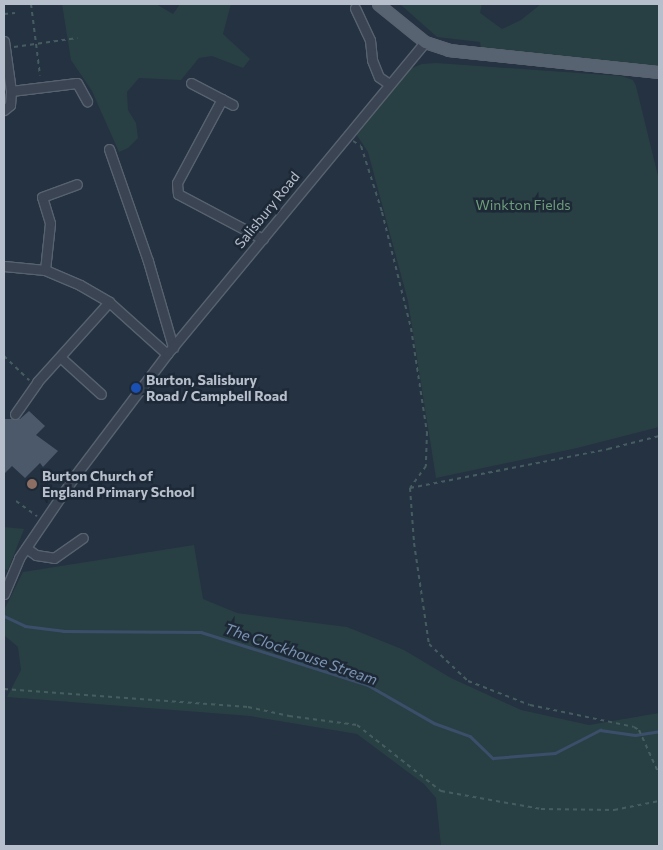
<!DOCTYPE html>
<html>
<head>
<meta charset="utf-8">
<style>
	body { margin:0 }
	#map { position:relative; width:663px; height:850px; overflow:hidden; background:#253242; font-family:Commissioner,sans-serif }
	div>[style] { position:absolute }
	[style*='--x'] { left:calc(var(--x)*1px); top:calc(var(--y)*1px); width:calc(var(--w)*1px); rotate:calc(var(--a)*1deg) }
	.green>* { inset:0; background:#284043 }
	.stream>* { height:2.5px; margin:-1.25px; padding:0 1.25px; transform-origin:1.25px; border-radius:1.25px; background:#3b4f6b }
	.building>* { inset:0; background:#4c596b }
	.path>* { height:2px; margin-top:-1px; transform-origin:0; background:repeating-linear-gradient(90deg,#465d60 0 4px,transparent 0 8px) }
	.roads { filter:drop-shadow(1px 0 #58626f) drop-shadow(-1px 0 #58626f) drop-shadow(0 1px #58626f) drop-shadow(0 -1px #58626f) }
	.minor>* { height:9px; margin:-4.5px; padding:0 4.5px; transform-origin:4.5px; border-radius:4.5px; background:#3a4452 }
	.major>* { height:11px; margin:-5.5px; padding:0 5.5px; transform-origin:5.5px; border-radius:5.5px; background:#586372 }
	.dots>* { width:14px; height:14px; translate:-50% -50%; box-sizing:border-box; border:2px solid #1e2937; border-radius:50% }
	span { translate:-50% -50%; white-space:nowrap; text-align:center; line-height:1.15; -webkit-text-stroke:5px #1e2937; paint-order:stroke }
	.park-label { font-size:14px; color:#6d9d79 }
	.street-label { font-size:14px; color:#b7bfcc }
	.poi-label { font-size:14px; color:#b7bfcc; font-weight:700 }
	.left { translate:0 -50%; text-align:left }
	.water-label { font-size:15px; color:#7d95b3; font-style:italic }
	.frame { position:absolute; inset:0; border:5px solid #b7bfcc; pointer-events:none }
</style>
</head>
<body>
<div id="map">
	<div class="green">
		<i style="clip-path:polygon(62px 4px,156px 4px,173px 14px,180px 4px,231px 4px,223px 34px,250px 59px,243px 68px,212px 56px,199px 58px,181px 80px,139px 78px,127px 92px,128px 110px,136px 123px,138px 138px,128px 148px,119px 152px,92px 91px,71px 60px)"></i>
		<i style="clip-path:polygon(400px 4px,482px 4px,480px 13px,502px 29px,521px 20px,541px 4px,659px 4px,659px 66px,481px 49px,480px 42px,437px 37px)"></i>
		<i style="clip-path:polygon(436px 63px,621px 76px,633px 80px,636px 86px,659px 180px,659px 427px,577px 448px,436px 478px,408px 301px,368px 152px,356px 134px,405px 71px,422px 64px)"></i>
		<i style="clip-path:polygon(4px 527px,24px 529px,8px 570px,4px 569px)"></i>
		<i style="clip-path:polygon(194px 545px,203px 599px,237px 613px,347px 627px,404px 650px,451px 678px,521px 710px,589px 725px,659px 713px,659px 846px,441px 846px,436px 798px,424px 784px,357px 734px,250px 716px,7px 697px,21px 670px,18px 647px,4px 635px,4px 610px,23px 572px)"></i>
	</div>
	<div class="stream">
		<i style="--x:4;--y:616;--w:23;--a:25"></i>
		<i style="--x:25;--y:626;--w:38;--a:7"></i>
		<i style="--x:63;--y:631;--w:138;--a:0.4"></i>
		<i style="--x:201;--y:632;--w:175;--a:17.6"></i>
		<i style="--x:368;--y:685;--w:76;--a:29.9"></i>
		<i style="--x:434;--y:723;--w:38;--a:20"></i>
		<i style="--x:470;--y:736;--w:32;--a:44"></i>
		<i style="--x:493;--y:758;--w:62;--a:-4.6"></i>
		<i style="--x:555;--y:753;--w:51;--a:-27.1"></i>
		<i style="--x:600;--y:730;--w:35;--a:8"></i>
		<i style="--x:635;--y:735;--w:24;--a:-9"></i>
	</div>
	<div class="building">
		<i style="clip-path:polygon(29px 411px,45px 426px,36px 435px,58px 451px,43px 467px,40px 463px,25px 478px,12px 466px,4px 474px,4px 419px,20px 419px)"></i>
	</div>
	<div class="path">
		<i style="--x:31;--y:4;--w:72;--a:82.8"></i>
		<i style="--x:4;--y:14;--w:11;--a:-5"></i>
		<i style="--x:14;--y:47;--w:64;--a:-8.1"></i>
		<i style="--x:353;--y:141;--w:9;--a:32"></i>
		<i style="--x:361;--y:146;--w:69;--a:72.3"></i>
		<i style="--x:382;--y:212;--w:120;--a:76"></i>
		<i style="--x:411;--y:328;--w:105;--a:81.3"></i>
		<i style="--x:427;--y:432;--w:34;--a:92"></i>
		<i style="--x:426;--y:466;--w:27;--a:126"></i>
		<i style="--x:410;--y:488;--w:55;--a:85.8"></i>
		<i style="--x:414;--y:543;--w:102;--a:81.6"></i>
		<i style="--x:429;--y:644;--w:54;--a:43.5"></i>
		<i style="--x:468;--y:681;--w:66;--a:21.2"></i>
		<i style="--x:530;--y:705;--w:106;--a:11.9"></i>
		<i style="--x:634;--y:727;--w:6;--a:31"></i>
		<i style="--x:639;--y:730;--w:48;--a:65.6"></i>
		<i style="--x:4;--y:356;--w:35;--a:44"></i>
		<i style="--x:410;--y:488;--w:202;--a:-11.1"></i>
		<i style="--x:608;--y:449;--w:53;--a:-14.3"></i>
		<i style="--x:16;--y:501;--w:26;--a:36"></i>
		<i style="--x:4;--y:689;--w:245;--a:4.2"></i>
		<i style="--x:248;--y:707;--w:42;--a:12.4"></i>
		<i style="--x:289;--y:716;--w:69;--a:7.5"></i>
		<i style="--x:357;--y:725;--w:107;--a:38.2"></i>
		<i style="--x:441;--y:791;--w:102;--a:10.2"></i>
		<i style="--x:541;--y:809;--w:73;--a:0.8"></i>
		<i style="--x:614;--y:810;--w:46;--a:-11.3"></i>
	</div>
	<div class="roads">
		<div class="minor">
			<i style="--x:355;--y:8;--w:35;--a:65"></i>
			<i style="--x:370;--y:40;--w:20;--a:84"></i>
			<i style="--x:372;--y:60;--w:18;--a:68"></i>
			<i style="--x:379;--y:77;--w:11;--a:34"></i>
			<i style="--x:4;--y:41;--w:50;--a:82"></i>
			<i style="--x:11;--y:91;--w:14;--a:94"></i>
			<i style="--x:10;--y:105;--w:8;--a:140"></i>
			<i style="--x:191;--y:83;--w:47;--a:27.6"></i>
			<i style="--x:11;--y:91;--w:66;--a:-6.9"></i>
			<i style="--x:77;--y:83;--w:21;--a:61"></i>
			<i style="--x:222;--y:99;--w:95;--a:118.2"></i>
			<i style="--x:177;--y:183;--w:11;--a:85"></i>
			<i style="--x:178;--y:194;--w:96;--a:27.9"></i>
			<i style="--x:109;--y:149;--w:119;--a:70.8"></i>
			<i style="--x:148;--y:261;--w:90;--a:73.8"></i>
			<i style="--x:4;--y:266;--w:41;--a:5.6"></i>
			<i style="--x:45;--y:270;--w:38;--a:23"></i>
			<i style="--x:80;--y:285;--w:34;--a:30"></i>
			<i style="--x:109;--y:302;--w:78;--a:41.9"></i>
			<i style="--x:45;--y:270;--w:47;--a:-83.9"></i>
			<i style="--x:50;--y:223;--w:27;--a:-107"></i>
			<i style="--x:42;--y:197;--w:37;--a:-20"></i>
			<i style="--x:60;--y:357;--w:55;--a:42.1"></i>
			<i style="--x:15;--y:414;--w:39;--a:-55"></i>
			<i style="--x:37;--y:382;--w:108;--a:-48"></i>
			<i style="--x:26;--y:548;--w:12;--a:35"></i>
			<i style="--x:36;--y:555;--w:18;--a:9"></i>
			<i style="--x:54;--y:558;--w:35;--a:-35"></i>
			<i style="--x:4;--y:594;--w:39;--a:-67"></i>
			<i style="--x:19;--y:558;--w:98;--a:-55.8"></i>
			<i style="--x:74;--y:477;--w:154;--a:-52.9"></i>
			<i style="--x:167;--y:354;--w:405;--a:-50.4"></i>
		</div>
		<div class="major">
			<i style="--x:378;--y:4;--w:60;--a:39"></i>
			<i style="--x:425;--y:42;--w:25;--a:18"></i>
			<i style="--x:449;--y:50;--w:211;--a:6"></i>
		</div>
	</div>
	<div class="dots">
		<i style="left:136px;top:388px;background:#1a4fb4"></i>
		<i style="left:32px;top:484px;background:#8d6e63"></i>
	</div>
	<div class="park-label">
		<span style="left:523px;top:205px">Winkton Fields</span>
	</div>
	<div class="street-label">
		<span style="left:267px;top:210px;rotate:-51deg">Salisbury Road</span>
	</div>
	<div class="poi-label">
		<span class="left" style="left:146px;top:388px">Burton, Salisbury<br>Road / Campbell Road</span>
		<span class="left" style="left:42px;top:484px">Burton Church of<br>England Primary School</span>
	</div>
	<div class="water-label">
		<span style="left:301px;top:654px;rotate:19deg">The Clockhouse Stream</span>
	</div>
	<div class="frame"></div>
</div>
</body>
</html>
